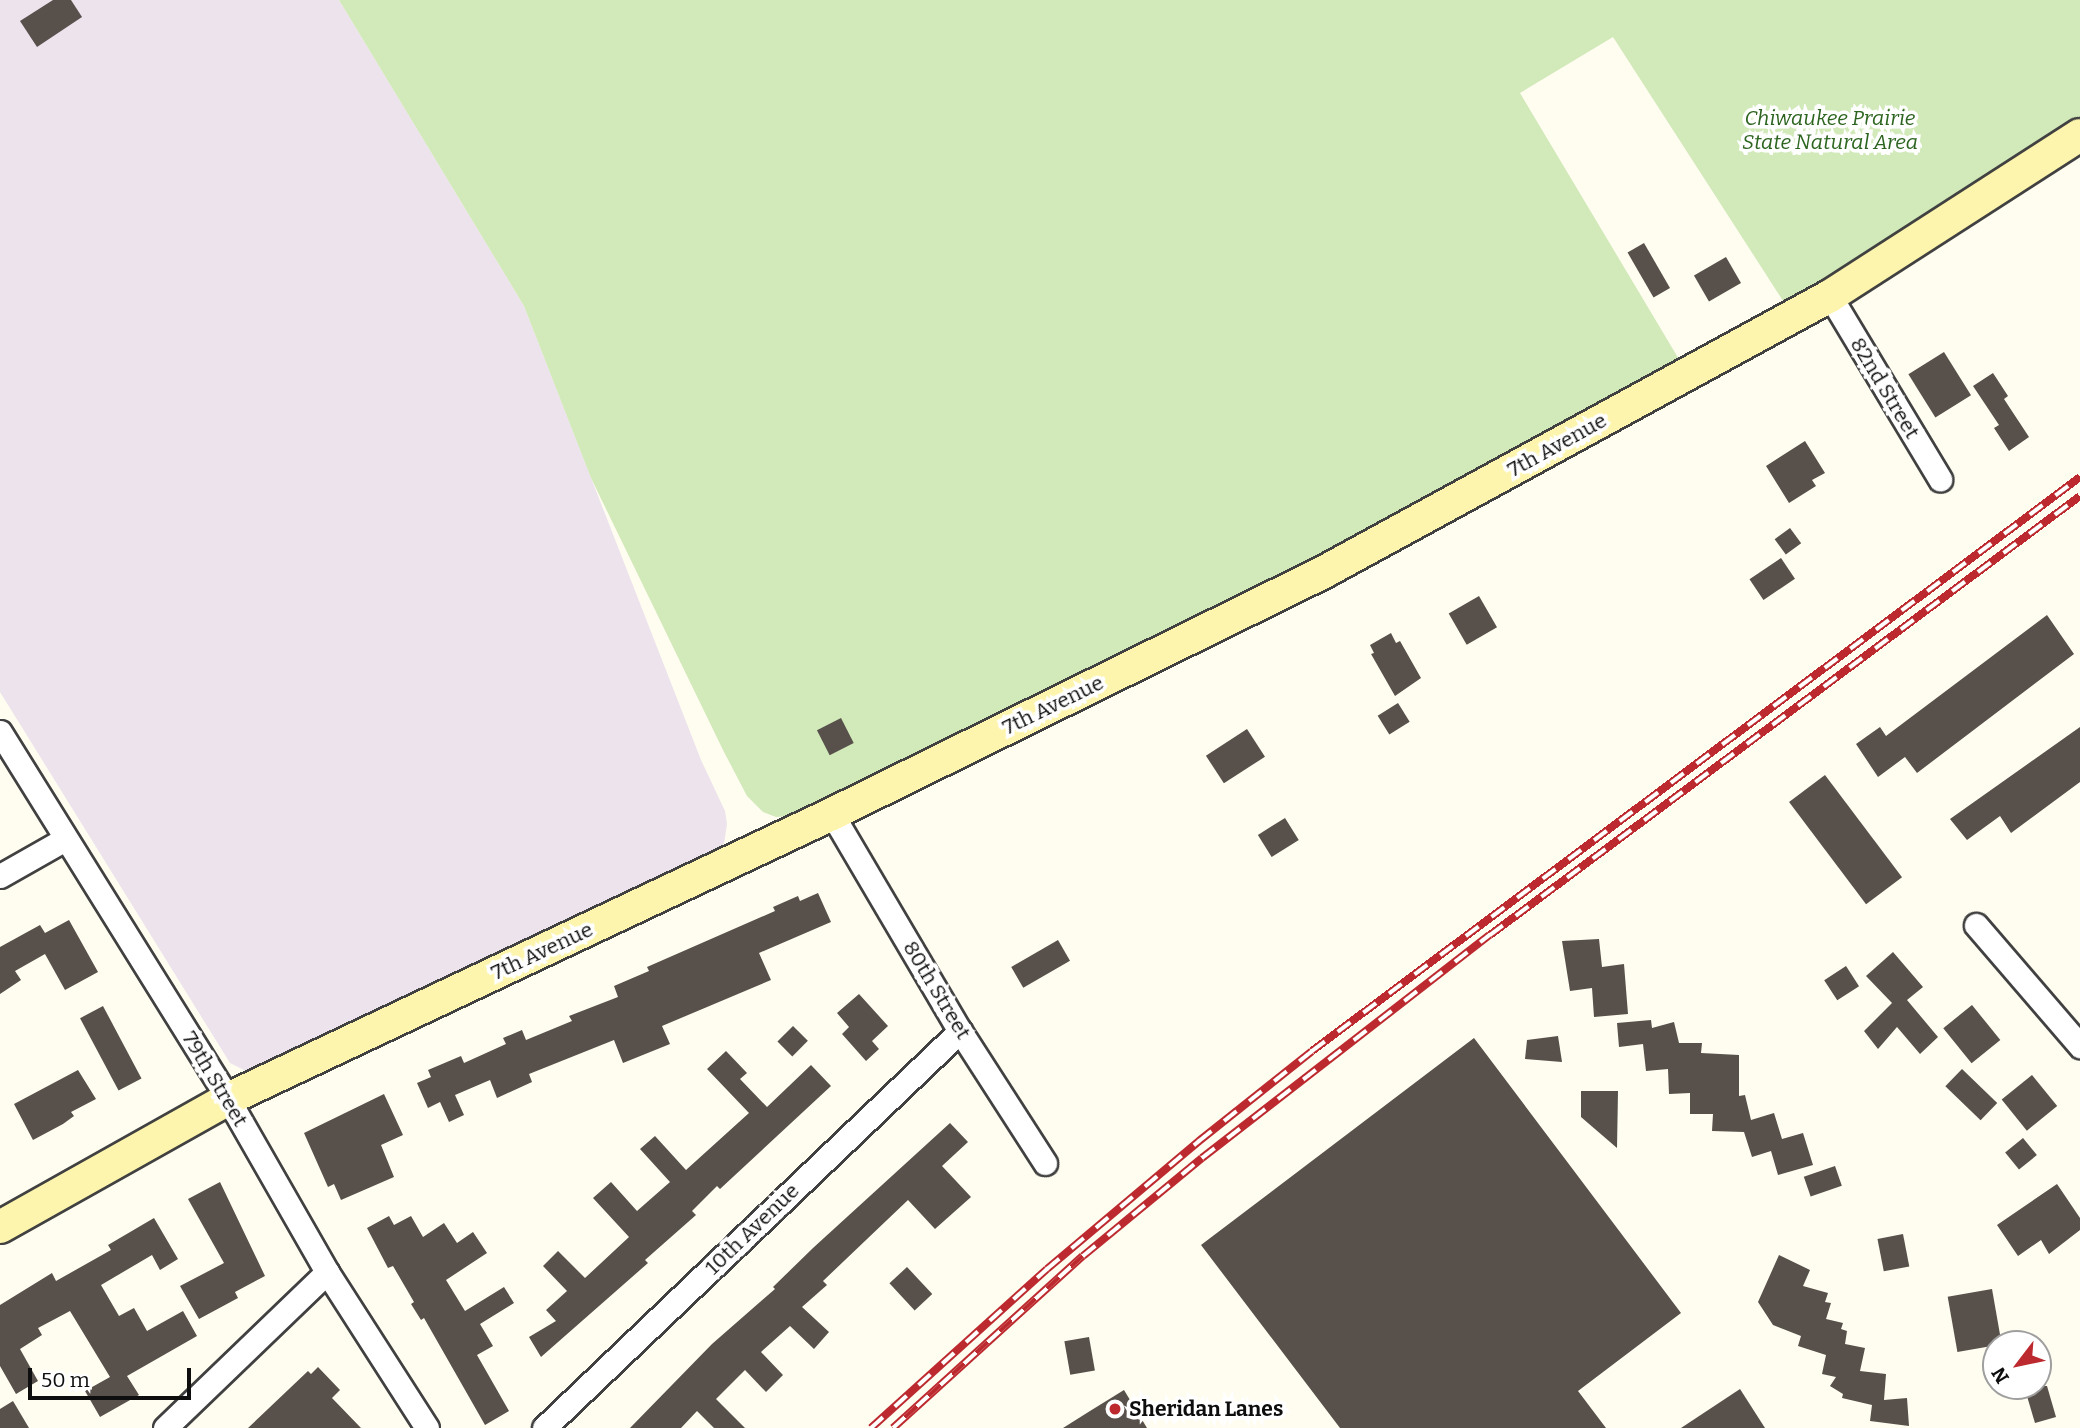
<!DOCTYPE html>
<html>
<head>
<meta charset="utf-8">
<style>
	body { margin:0 }
	#map { position:relative; width:2080px; height:1428px; overflow:hidden; background:#fffcf0; font-family:Bitter,serif }
	div>[style] { position:absolute }
	[style*='--x'] { left:calc(var(--x)*1px); top:calc(var(--y)*1px); width:calc(var(--w)*1px); rotate:calc(var(--a)*1deg) }
	.industrial>* { inset:0; background:#ece3ed }
	.green>* { inset:0; background:#d2e9ba }
	.building>* { inset:0; background:#57504b; transform-origin:0 0 }
	.roads { filter:drop-shadow(2px 0 #414141) drop-shadow(-2px 0 #414141) drop-shadow(0 2px #414141) drop-shadow(0 -2px #414141) }
	.street>* { height:23px; margin:-11.5px; padding:0 11.5px; transform-origin:11.5px; border-radius:11.5px; background:#fff }
	.secondary>* { height:32px; margin:-16px; padding:0 16px; transform-origin:16px; border-radius:16px; background:#fdf5ad }
	.rail>* { height:8px; margin-top:-4px; transform-origin:0; background:repeating-linear-gradient(90deg,#fff 0 16px,#bc292e 0 32px); box-sizing:border-box; border-block:2px solid #bc292e }
	.dots>* { width:19px; height:19px; translate:-50% -50%; box-sizing:border-box; border:4px solid #fff; border-radius:50% }
	span { translate:-50% -50%; white-space:nowrap; text-align:center; line-height:1.15; -webkit-text-stroke:7px #fff; paint-order:stroke }
	.park-label { font-size:21px; color:#2d6520; font-style:italic }
	.street-label { font-size:21px; color:#0e0e0e }
	.poi-label { font-size:21px; color:#0e0e0e; font-weight:700 }
	.left { translate:0 -50%; text-align:left }
	.north { position:absolute; left:1982px; top:1330px; width:70px; height:70px; box-sizing:border-box; background:#fff; border:2px solid #9f9f9f; border-radius:50%; rotate:238deg; font-size:19px; font-weight:700; line-height:28px; text-align:center; color:#0e0e0e }
	.north::after { content:''; display:block; margin:auto; width:24px; height:32px; background:#bc292e; clip-path:polygon(50% 0,100% 100%,50% 72%,0 100%) }
	.scale { position:absolute; left:28px; top:1368px; width:163px; height:32px; box-sizing:border-box; border:4px solid #0e0e0e; border-top:0; padding-left:9px; font-size:21px; line-height:24px; white-space:nowrap; color:#0e0e0e; -webkit-text-stroke:5px #fff; paint-order:stroke }
</style>
</head>
<body>
<div id="map">
	<div class="industrial">
		<i style="clip-path:polygon(0 0,339px 0,524px 306px,701px 760px,725px 811px,727px 824px,724px 844px,714px 852px,262px 1068px,248px 1072px,230px 1063px,0 692px)"></i>
	</div>
	<div class="green">
		<i style="clip-path:polygon(339px 0,2080px 0,2080px 125px,1787px 307px,1613px 37px,1520px 93px,1683px 366px,1117px 663px,791px 816px,776px 817px,763px 812px,747px 796px,723px 750px,591px 478px,524px 306px)"></i>
	</div>
	<div class="building">
		<i style="clip-path:polygon(53px 0,71px 0,82px 17px,37px 47px,20px 21px)"></i>
		<i style="left:1644px;top:243px;width:52px;height:19px;rotate:60deg"></i>
		<i style="left:1726px;top:257px;width:30px;height:37px;rotate:60deg"></i>
		<i style="left:1944px;top:352px;width:51px;height:42px;rotate:58deg"></i>
		<i style="clip-path:polygon(1993px 373px,2008px 396px,2004px 399px,2029px 437px,2009px 451px,1994px 428px,1999px 425px,1973px 386px)"></i>
		<i style="clip-path:polygon(1805px 441px,1825px 473px,1812px 480px,1816px 486px,1789px 503px,1766px 466px)"></i>
		<i style="left:1790px;top:528px;width:19px;height:19px;rotate:54deg"></i>
		<i style="left:1781px;top:558px;width:25px;height:38px;rotate:56deg"></i>
		<i style="left:1479px;top:596px;width:36px;height:35px;rotate:60deg"></i>
		<i style="clip-path:polygon(2047px 615px,2074px 654px,1917px 773px,1905px 757px,1878px 777px,1856px 744px,1880px 727px,1886px 736px)"></i>
		<i style="clip-path:polygon(1391px 633px,1396px 643px,1400px 641px,1421px 678px,1395px 696px,1371px 654px,1374px 653px,1370px 645px)"></i>
		<i style="left:1398px;top:703px;width:22px;height:24px;rotate:58deg"></i>
		<i style="left:841px;top:718px;width:28px;height:27px;rotate:63deg"></i>
		<i style="clip-path:polygon(2080px 727px,2080px 782px,2011px 833px,2000px 816px,1967px 840px,1950px 819px)"></i>
		<i style="left:1247px;top:729px;width:33px;height:49px;rotate:57deg"></i>
		<i style="left:1825px;top:775px;width:128px;height:45px;rotate:53deg"></i>
		<i style="left:1285px;top:818px;width:26px;height:32px;rotate:58deg"></i>
		<i style="clip-path:polygon(818px 893px,831px 922px,759px 953px,771px 980px,662px 1026px,670px 1044px,623px 1063px,614px 1040px,529px 1074px,532px 1082px,497px 1098px,490px 1080px,455px 1095px,464px 1115px,449px 1122px,440px 1102px,428px 1108px,417px 1083px,431px 1077px,428px 1070px,461px 1056px,464px 1063px,506px 1044px,503px 1038px,522px 1030px,526px 1040px,572px 1021px,569px 1016px,618px 997px,614px 986px,649px 971px,647px 967px,775px 911px,773px 907px,798px 896px,800px 901px)"></i>
		<i style="clip-path:polygon(69px 920px,98px 972px,65px 990px,45px 954px,15px 971px,21px 980px,0 994px,0 947px,40px 925px,45px 933px)"></i>
		<i style="clip-path:polygon(1599px 939px,1602px 967px,1624px 964px,1628px 1014px,1594px 1017px,1592px 988px,1570px 991px,1562px 941px)"></i>
		<i style="left:1058px;top:940px;width:24px;height:54px;rotate:60deg"></i>
		<i style="clip-path:polygon(1893px 952px,1923px 987px,1907px 1000px,1938px 1037px,1920px 1054px,1897px 1027px,1878px 1049px,1864px 1031px,1892px 1003px,1866px 976px)"></i>
		<i style="left:1846px;top:966px;width:24px;height:26px;rotate:57deg"></i>
		<i style="clip-path:polygon(859px 994px,888px 1026px,872px 1041px,879px 1049px,866px 1061px,842px 1034px,849px 1027px,837px 1013px)"></i>
		<i style="left:1972px;top:1005px;width:45px;height:37px;rotate:51deg"></i>
		<i style="left:103px;top:1006px;width:82px;height:26px;rotate:62deg"></i>
		<i style="clip-path:polygon(1651px 1020px,1652px 1028px,1674px 1022px,1679px 1043px,1702px 1043px,1701px 1053px,1739px 1055px,1739px 1096px,1745px 1095px,1751px 1120px,1774px 1113px,1782px 1139px,1803px 1133px,1813px 1165px,1778px 1175px,1771px 1151px,1752px 1157px,1744px 1132px,1712px 1131px,1713px 1114px,1690px 1114px,1690px 1093px,1669px 1094px,1668px 1069px,1646px 1071px,1643px 1044px,1619px 1047px,1617px 1023px)"></i>
		<i style="left:793px;top:1026px;width:21px;height:22px;rotate:45deg"></i>
		<i style="clip-path:polygon(1558px 1036px,1562px 1062px,1525px 1059px,1527px 1040px)"></i>
		<i style="clip-path:polygon(1474px 1038px,1681px 1313px,1578px 1391px,1606px 1428px,1340px 1428px,1201px 1245px)"></i>
		<i style="clip-path:polygon(726px 1051px,747px 1073px,740px 1079px,767px 1107px,811px 1065px,831px 1086px,720px 1189px,717px 1186px,692px 1211px,696px 1215px,645px 1260px,648px 1263px,541px 1357px,529px 1337px,556px 1321px,546px 1310px,567px 1291px,543px 1266px,558px 1251px,585px 1278px,629px 1237px,593px 1198px,611px 1182px,637px 1211px,670px 1182px,640px 1149px,655px 1136px,686px 1170px,749px 1113px,707px 1069px)"></i>
		<i style="left:1962px;top:1069px;width:49px;height:24px;rotate:44deg"></i>
		<i style="clip-path:polygon(78px 1070px,96px 1099px,71px 1112px,74px 1116px,63px 1124px,33px 1140px,14px 1104px)"></i>
		<i style="left:2032px;top:1075px;width:40px;height:39px;rotate:51deg"></i>
		<i style="clip-path:polygon(1581px 1091px,1618px 1091px,1617px 1148px,1581px 1117px)"></i>
		<i style="clip-path:polygon(384px 1094px,403px 1135px,381px 1145px,394px 1177px,341px 1200px,334px 1184px,328px 1187px,304px 1133px)"></i>
		<i style="clip-path:polygon(950px 1123px,968px 1142px,942px 1166px,971px 1197px,935px 1229px,908px 1200px,823px 1281px,827px 1285px,802px 1307px,829px 1332px,814px 1349px,790px 1326px,761px 1352px,783px 1375px,766px 1392px,745px 1370px,716px 1399px,745px 1428px,714px 1428px,697px 1411px,681px 1428px,630px 1428px,712px 1344px,775px 1289px,773px 1287px,813px 1248px)"></i>
		<i style="left:2023px;top:1138px;width:22px;height:23px;rotate:51deg"></i>
		<i style="left:1835px;top:1166px;width:21px;height:33px;rotate:71deg"></i>
		<i style="clip-path:polygon(220px 1182px,265px 1276px,235px 1292px,238px 1298px,199px 1319px,180px 1286px,224px 1263px,188px 1199px)"></i>
		<i style="clip-path:polygon(2057px 1184px,2080px 1218px,2080px 1230px,2049px 1254px,2041px 1240px,2018px 1256px,1997px 1225px)"></i>
		<i style="clip-path:polygon(389px 1216px,394px 1225px,411px 1216px,423px 1237px,444px 1223px,457px 1243px,473px 1232px,487px 1253px,446px 1280px,465px 1311px,504px 1287px,514px 1303px,480px 1324px,493px 1346px,477px 1355px,509px 1411px,485px 1425px,424px 1318px,421px 1320px,411px 1304px,414px 1302px,393px 1266px,388px 1268px,367px 1228px)"></i>
		<i style="clip-path:polygon(154px 1218px,178px 1259px,160px 1270px,152px 1255px,101px 1285px,119px 1316px,134px 1308px,147px 1331px,183px 1311px,197px 1336px,127px 1376px,139px 1395px,100px 1417px,85px 1391px,110px 1377px,70px 1311px,38px 1328px,42px 1335px,20px 1349px,38px 1381px,16px 1394px,0 1366px,0 1305px,52px 1273px,56px 1281px,111px 1250px,108px 1245px)"></i>
		<i style="left:1903px;top:1234px;width:33px;height:26px;rotate:79deg"></i>
		<i style="clip-path:polygon(1779px 1255px,1810px 1270px,1803px 1286px,1828px 1293px,1825px 1302px,1831px 1303px,1826px 1319px,1843px 1323px,1841px 1329px,1847px 1331px,1845px 1344px,1865px 1348px,1860px 1371px,1886px 1374px,1884px 1400px,1907px 1398px,1909px 1426px,1870px 1421px,1872px 1405px,1842px 1398px,1843px 1394px,1830px 1386px,1836px 1377px,1822px 1374px,1826px 1355px,1798px 1346px,1801px 1336px,1773px 1325px,1758px 1302px)"></i>
		<i style="left:907px;top:1267px;width:37px;height:24px;rotate:47deg"></i>
		<i style="left:1992px;top:1289px;width:56px;height:45px;rotate:80deg"></i>
		<i style="left:1089px;top:1337px;width:34px;height:25px;rotate:80deg"></i>
		<i style="clip-path:polygon(318px 1367px,340px 1390px,332px 1398px,361px 1428px,248px 1428px,308px 1371px,311px 1374px)"></i>
		<i style="clip-path:polygon(2024px 1386px,2047px 1386px,2056px 1417px,2035px 1423px)"></i>
		<i style="clip-path:polygon(1740px 1389px,1765px 1428px,1681px 1428px)"></i>
		<i style="clip-path:polygon(1124px 1390px,1147px 1428px,1063px 1428px,1090px 1411px)"></i>
		<i style="clip-path:polygon(13px 1401px,29px 1428px,0 1428px,0 1409px)"></i>
	</div>
	<div class="roads">
		<div class="street">
			<i style="--x:1830;--y:296;--w:214;--a:59"></i>
			<i style="--x:0;--y:732;--w:432;--a:58.1"></i>
			<i style="--x:228;--y:1099;--w:199;--a:60.2"></i>
			<i style="--x:327;--y:1272;--w:185;--a:57.3"></i>
			<i style="--x:832;--y:814;--w:252;--a:59.5"></i>
			<i style="--x:960;--y:1031;--w:157;--a:57.2"></i>
			<i style="--x:0;--y:876;--w:75;--a:-29.6"></i>
			<i style="--x:1976;--y:925;--w:160;--a:49.3"></i>
			<i style="--x:165;--y:1428;--w:225;--a:-43.9"></i>
			<i style="--x:544;--y:1428;--w:575;--a:-43.66"></i>
		</div>
		<div class="secondary">
			<i style="--x:0;--y:1227;--w:261;--a:-29.3"></i>
			<i style="--x:228;--y:1099;--w:668;--a:-25.26"></i>
			<i style="--x:832;--y:814;--w:548;--a:-26.19"></i>
			<i style="--x:1324;--y:572;--w:576;--a:-28.61"></i>
			<i style="--x:1830;--y:296;--w:297;--a:-32.8"></i>
		</div>
	</div>
	<div class="rail">
		<i style="--x:871;--y:1428;--w:237;--a:-42.1"></i>
		<i style="--x:1047;--y:1269;--w:199;--a:-40.1"></i>
		<i style="--x:1199;--y:1141;--w:144;--a:-38.5"></i>
		<i style="--x:1312;--y:1051;--w:959;--a:-36.77"></i>
		<i style="--x:893;--y:1428;--w:256;--a:-42.2"></i>
		<i style="--x:1083;--y:1256;--w:154;--a:-39.5"></i>
		<i style="--x:1202;--y:1158;--w:364;--a:-37.8"></i>
		<i style="--x:1490;--y:935;--w:735;--a:-36.65"></i>
	</div>
	<div class="dots">
		<i style="left:1115px;top:1409px;background:#bc292e"></i>
	</div>
	<div class="park-label">
		<span style="left:1830px;top:130px">Chiwaukee Prairie<br>State Natural Area</span>
	</div>
	<div class="street-label">
		<span style="left:1885px;top:388px;rotate:59deg">82nd Street</span>
		<span style="left:1557px;top:445px;rotate:-29deg">7th Avenue</span>
		<span style="left:1053px;top:705px;rotate:-26deg">7th Avenue</span>
		<span style="left:542px;top:951px;rotate:-25deg">7th Avenue</span>
		<span style="left:937px;top:990px;rotate:59deg">80th Street</span>
		<span style="left:215px;top:1079px;rotate:59deg">79th Street</span>
		<span style="left:752px;top:1229px;rotate:-44deg">10th Avenue</span>
	</div>
	<div class="poi-label">
		<span class="left" style="left:1129px;top:1409px">Sheridan Lanes</span>
	</div>
	<div class="north">N</div>
	<div class="scale">50 m</div>
</div>
</body>
</html>
